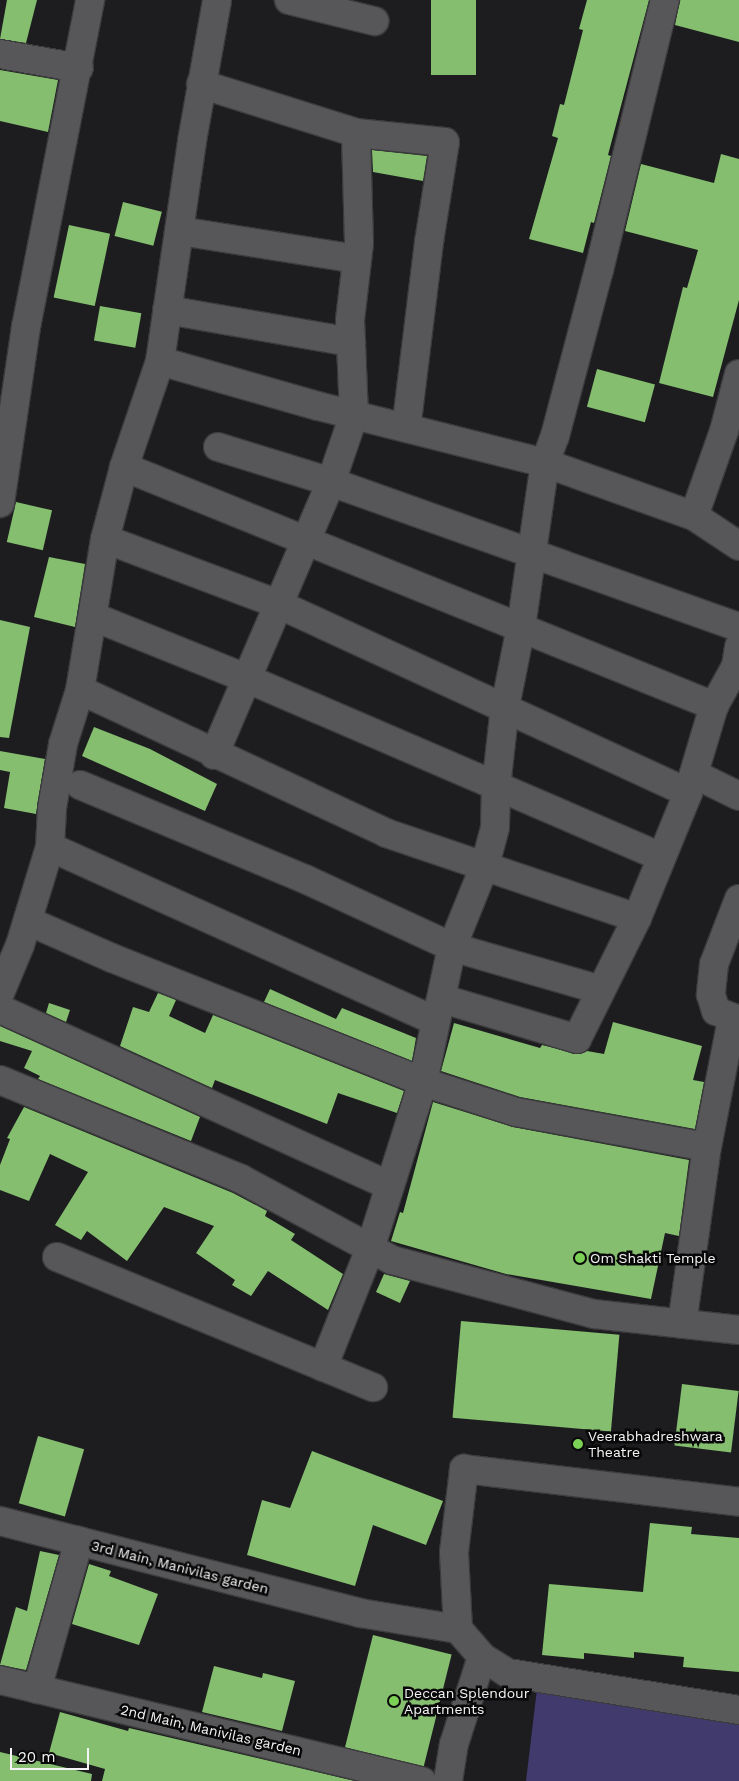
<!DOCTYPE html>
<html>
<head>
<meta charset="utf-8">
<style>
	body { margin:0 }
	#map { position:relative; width:739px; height:1781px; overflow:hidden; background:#1d1d20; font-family:"Work Sans",sans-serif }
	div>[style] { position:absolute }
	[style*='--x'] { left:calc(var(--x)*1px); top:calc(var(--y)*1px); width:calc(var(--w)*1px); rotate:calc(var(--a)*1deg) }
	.green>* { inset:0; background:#403a6d }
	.building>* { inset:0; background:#84be6e; transform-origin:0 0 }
	.roads { filter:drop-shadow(1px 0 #3b3b3d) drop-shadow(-1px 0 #3b3b3d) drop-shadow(0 1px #3b3b3d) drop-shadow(0 -1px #3b3b3d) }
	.minor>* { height:28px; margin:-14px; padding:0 14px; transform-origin:14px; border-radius:14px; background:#57575a }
	.dots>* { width:14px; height:14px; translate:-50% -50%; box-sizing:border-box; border:2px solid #080808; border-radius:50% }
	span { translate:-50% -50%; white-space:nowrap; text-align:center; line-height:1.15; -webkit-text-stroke:5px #080808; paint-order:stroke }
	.poi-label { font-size:14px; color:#f4f4f6 }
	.left { translate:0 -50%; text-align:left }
	.street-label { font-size:14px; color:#f4f4f6 }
	.scale { position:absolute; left:10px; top:1748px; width:79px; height:22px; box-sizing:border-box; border:2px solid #f4f4f6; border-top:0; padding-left:6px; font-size:15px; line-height:18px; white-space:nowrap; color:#f4f4f6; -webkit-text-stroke:4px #080808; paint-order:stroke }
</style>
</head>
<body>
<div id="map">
	<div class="green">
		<i style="clip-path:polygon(537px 1689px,739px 1717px,739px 1781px,526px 1781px)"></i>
	</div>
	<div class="building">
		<i style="clip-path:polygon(7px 0,37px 0,26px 43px,0 39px)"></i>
		<i style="left:431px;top:0;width:45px;height:75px"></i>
		<i style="clip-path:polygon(587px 0,649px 0,608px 155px,611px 156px,594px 223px,591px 222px,583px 253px,529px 239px,558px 138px,552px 136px,560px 104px,564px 105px,583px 30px,579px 29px)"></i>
		<i style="clip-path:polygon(680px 0,739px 0,739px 42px,675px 25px)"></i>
		<i style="clip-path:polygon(0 70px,58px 80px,48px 132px,0 121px)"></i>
		<i style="clip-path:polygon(372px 150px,427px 156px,423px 181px,373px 172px)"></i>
		<i style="clip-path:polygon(721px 154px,739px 159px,739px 300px,713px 397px,659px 383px,683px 287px,687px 288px,698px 250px,625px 231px,641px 164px,714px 183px)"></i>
		<i style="left:123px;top:202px;width:40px;height:35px;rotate:14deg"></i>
		<i style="left:69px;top:225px;width:42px;height:74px;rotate:12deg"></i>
		<i style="left:100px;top:306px;width:42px;height:35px;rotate:10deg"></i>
		<i style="left:597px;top:369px;width:60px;height:39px;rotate:15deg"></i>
		<i style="left:16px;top:502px;width:37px;height:41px;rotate:13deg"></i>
		<i style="clip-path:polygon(49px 557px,85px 564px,75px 627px,34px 617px)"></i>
		<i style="clip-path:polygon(0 620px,30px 627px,9px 738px,0 737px)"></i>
		<i style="clip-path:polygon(94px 727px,150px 749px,217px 784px,205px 811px,82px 756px)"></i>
		<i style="clip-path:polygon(0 751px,45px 759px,36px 814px,4px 808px,10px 772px,0 770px)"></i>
		<i style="clip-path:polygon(270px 989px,336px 1019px,342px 1008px,416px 1038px,412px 1061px,264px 1002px)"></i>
		<i style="clip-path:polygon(158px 993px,176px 1000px,169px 1016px,205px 1033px,213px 1015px,404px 1091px,397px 1113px,338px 1093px,327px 1124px,215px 1080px,212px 1088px,120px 1046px,133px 1007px,149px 1012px)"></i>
		<i style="clip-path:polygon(49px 1003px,70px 1010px,66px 1022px,46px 1013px)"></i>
		<i style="clip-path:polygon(613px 1022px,702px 1046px,693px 1080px,704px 1082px,695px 1129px,520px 1097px,441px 1071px,454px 1023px,540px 1048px,542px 1045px,579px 1054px,587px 1051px,604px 1054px)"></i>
		<i style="clip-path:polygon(0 1026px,200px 1117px,191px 1141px,38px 1079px,40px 1076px,24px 1068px,32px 1051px,0 1041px)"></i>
		<i style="clip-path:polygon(433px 1102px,513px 1127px,689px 1160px,679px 1236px,665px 1233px,651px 1299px,506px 1274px,391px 1241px,400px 1212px,403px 1213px)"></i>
		<i style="clip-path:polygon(24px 1107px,233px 1193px,267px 1211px,265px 1216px,295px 1234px,291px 1240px,343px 1274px,328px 1310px,268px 1271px,251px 1296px,232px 1285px,235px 1280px,196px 1253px,214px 1226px,164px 1207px,127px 1261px,87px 1231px,81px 1240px,55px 1225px,88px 1172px,50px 1154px,29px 1201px,0 1190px,0 1165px,10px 1139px,7px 1138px)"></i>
		<i style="clip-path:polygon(384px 1274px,410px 1281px,400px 1303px,376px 1292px)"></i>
		<i style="left:461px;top:1321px;width:159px;height:97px;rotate:5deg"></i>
		<i style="left:682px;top:1384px;width:57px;height:62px;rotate:7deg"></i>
		<i style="left:38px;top:1436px;width:48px;height:70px;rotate:16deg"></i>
		<i style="clip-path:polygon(312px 1451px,443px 1501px,426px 1545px,373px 1525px,355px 1586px,247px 1555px,262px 1500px,290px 1508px)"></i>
		<i style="clip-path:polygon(650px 1523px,692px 1527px,691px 1534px,739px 1538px,739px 1672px,683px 1667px,684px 1657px,634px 1652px,634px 1658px,584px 1653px,584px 1659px,542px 1655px,549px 1584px,643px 1592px)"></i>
		<i style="clip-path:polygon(40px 1551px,59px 1555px,26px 1670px,0 1665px,16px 1607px,27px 1611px)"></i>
		<i style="clip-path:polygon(89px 1564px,111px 1571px,109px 1576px,158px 1594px,139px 1645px,72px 1624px)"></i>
		<i style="left:373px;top:1635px;width:81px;height:116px;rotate:14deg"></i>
		<i style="clip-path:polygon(214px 1666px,262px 1678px,263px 1673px,295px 1681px,282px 1731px,202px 1712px)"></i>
		<i style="clip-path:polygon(60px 1712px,128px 1731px,129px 1728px,355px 1781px,102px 1781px,105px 1769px,49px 1753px)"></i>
		<i style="clip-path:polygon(0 1752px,92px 1774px,91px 1781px,0 1781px)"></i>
	</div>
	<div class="roads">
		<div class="minor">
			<i style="--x:289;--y:0;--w:88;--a:13.9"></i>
			<i style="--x:0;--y:54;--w:80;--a:10"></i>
			<i style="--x:201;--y:84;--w:163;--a:17.5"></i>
			<i style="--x:180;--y:231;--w:179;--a:9"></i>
			<i style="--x:167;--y:310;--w:187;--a:9.9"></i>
			<i style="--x:160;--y:361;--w:164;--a:15.9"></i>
			<i style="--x:318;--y:406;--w:234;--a:14.1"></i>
			<i style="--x:545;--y:463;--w:158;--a:19.6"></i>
			<i style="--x:694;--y:516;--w:54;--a:33.7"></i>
			<i style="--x:218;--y:447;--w:118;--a:17.2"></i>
			<i style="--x:331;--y:482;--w:433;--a:19.6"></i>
			<i style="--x:124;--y:467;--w:637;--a:22.05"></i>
			<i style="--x:0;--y:503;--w:178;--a:-81.6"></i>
			<i style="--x:26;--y:327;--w:333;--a:-78.9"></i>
			<i style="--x:694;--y:516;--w:90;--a:-70.6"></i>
			<i style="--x:724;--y:431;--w:59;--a:-75.3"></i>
			<i style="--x:105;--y:539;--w:185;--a:20.6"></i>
			<i style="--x:278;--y:604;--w:451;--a:24.7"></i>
			<i style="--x:94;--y:617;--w:166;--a:21.9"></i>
			<i style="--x:248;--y:679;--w:450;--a:23.3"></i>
			<i style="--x:80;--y:690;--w:338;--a:25"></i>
			<i style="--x:386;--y:833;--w:265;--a:18.7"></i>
			<i style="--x:214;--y:755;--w:297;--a:-66.8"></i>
			<i style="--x:331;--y:482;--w:71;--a:-71.1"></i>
			<i style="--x:354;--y:415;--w:95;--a:-92.4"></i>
			<i style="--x:350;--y:320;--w:78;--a:-83.3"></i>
			<i style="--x:359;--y:243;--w:110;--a:-91.6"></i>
			<i style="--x:356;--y:133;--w:89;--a:5.8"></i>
			<i style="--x:445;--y:142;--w:101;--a:99.1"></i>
			<i style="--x:429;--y:242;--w:187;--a:97"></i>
			<i style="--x:694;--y:774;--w:50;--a:26.1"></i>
			<i style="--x:80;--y:785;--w:244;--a:22.7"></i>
			<i style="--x:305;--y:879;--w:162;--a:24.8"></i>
			<i style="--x:452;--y:947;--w:155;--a:16.1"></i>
			<i style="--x:50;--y:847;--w:423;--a:24.3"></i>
			<i style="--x:739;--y:899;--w:70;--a:111"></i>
			<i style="--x:714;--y:964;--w:31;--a:96"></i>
			<i style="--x:711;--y:995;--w:17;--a:73"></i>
			<i style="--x:716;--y:1011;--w:25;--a:21"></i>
			<i style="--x:28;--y:921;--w:92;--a:23.8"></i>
			<i style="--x:112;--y:958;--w:335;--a:21.7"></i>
			<i style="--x:423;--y:1082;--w:98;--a:17.9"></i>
			<i style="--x:516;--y:1112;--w:194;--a:10.4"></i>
			<i style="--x:0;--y:993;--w:52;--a:-67.4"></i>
			<i style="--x:20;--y:945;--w:102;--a:-73"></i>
			<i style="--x:50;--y:847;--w:39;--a:-87"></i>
			<i style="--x:52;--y:808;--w:65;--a:-80.2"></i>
			<i style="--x:63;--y:744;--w:57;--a:-72.5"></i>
			<i style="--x:80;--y:690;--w:153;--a:-80.6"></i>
			<i style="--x:105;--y:539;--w:74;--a:-75.2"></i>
			<i style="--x:124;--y:467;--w:112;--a:-71.2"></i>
			<i style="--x:160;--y:361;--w:222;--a:-81.7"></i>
			<i style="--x:192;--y:141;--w:143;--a:-79.9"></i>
			<i style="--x:443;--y:999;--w:140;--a:16.6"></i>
			<i style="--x:577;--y:1039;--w:135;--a:-63.6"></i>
			<i style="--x:637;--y:918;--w:135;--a:-67.8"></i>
			<i style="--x:688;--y:793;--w:91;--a:-73.4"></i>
			<i style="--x:714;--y:706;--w:46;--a:-61.2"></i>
			<i style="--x:736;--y:666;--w:20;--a:-81"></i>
			<i style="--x:0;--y:1009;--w:428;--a:24.4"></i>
			<i style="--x:0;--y:1080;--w:261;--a:22.3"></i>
			<i style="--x:241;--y:1179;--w:171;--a:28.2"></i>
			<i style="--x:392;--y:1260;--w:209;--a:15"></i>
			<i style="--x:594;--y:1314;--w:146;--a:6.3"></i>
			<i style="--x:57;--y:1257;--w:342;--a:22.4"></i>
			<i style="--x:682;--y:1324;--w:179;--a:-82"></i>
			<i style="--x:707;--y:1147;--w:130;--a:-78.9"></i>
			<i style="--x:323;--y:1367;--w:127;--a:-68.3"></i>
			<i style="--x:370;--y:1249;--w:175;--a:-72.4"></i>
			<i style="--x:423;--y:1082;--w:138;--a:-77.9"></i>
			<i style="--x:452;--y:947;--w:88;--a:-68.1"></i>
			<i style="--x:485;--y:865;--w:39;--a:-75"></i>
			<i style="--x:495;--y:827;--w:40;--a:-88.6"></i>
			<i style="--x:496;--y:787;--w:81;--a:-83.6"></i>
			<i style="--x:505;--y:707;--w:82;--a:-78.7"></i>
			<i style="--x:521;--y:627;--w:166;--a:-81.7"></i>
			<i style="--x:545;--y:463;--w:29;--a:-70"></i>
			<i style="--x:555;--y:436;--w:172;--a:-75.2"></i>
			<i style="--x:599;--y:270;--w:278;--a:-76.3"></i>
			<i style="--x:0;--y:1521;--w:372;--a:14.3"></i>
			<i style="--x:360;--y:1613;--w:99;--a:9.3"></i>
			<i style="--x:458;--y:1629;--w:77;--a:-93"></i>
			<i style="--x:454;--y:1552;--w:84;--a:-83.1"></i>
			<i style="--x:464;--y:1469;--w:277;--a:6.8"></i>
			<i style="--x:458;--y:1629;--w:37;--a:49"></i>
			<i style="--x:482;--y:1657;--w:31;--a:32"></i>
			<i style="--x:508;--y:1673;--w:234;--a:9.1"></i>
			<i style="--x:0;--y:1680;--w:434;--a:13.5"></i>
			<i style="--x:37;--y:1689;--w:154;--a:-74.2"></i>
			<i style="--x:448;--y:1781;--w:37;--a:-81"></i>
			<i style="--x:454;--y:1744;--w:91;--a:-72.2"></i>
		</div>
	</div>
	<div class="dots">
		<i style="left:580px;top:1258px;background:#7ad156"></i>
		<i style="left:578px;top:1444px;background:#7ad156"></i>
		<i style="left:394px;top:1701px;background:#7ad156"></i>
	</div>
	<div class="poi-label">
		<span class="left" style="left:590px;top:1258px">Om Shakti Temple</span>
		<span class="left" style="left:588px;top:1444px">Veerabhadreshwara<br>Theatre</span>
		<span class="left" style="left:404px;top:1701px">Deccan Splendour<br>Apartments</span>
	</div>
	<div class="street-label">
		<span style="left:180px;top:1567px;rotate:14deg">3rd Main, Manivilas garden</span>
		<span style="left:211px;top:1730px;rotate:13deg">2nd Main, Manivilas garden</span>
	</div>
	<div class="scale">20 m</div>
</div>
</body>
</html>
